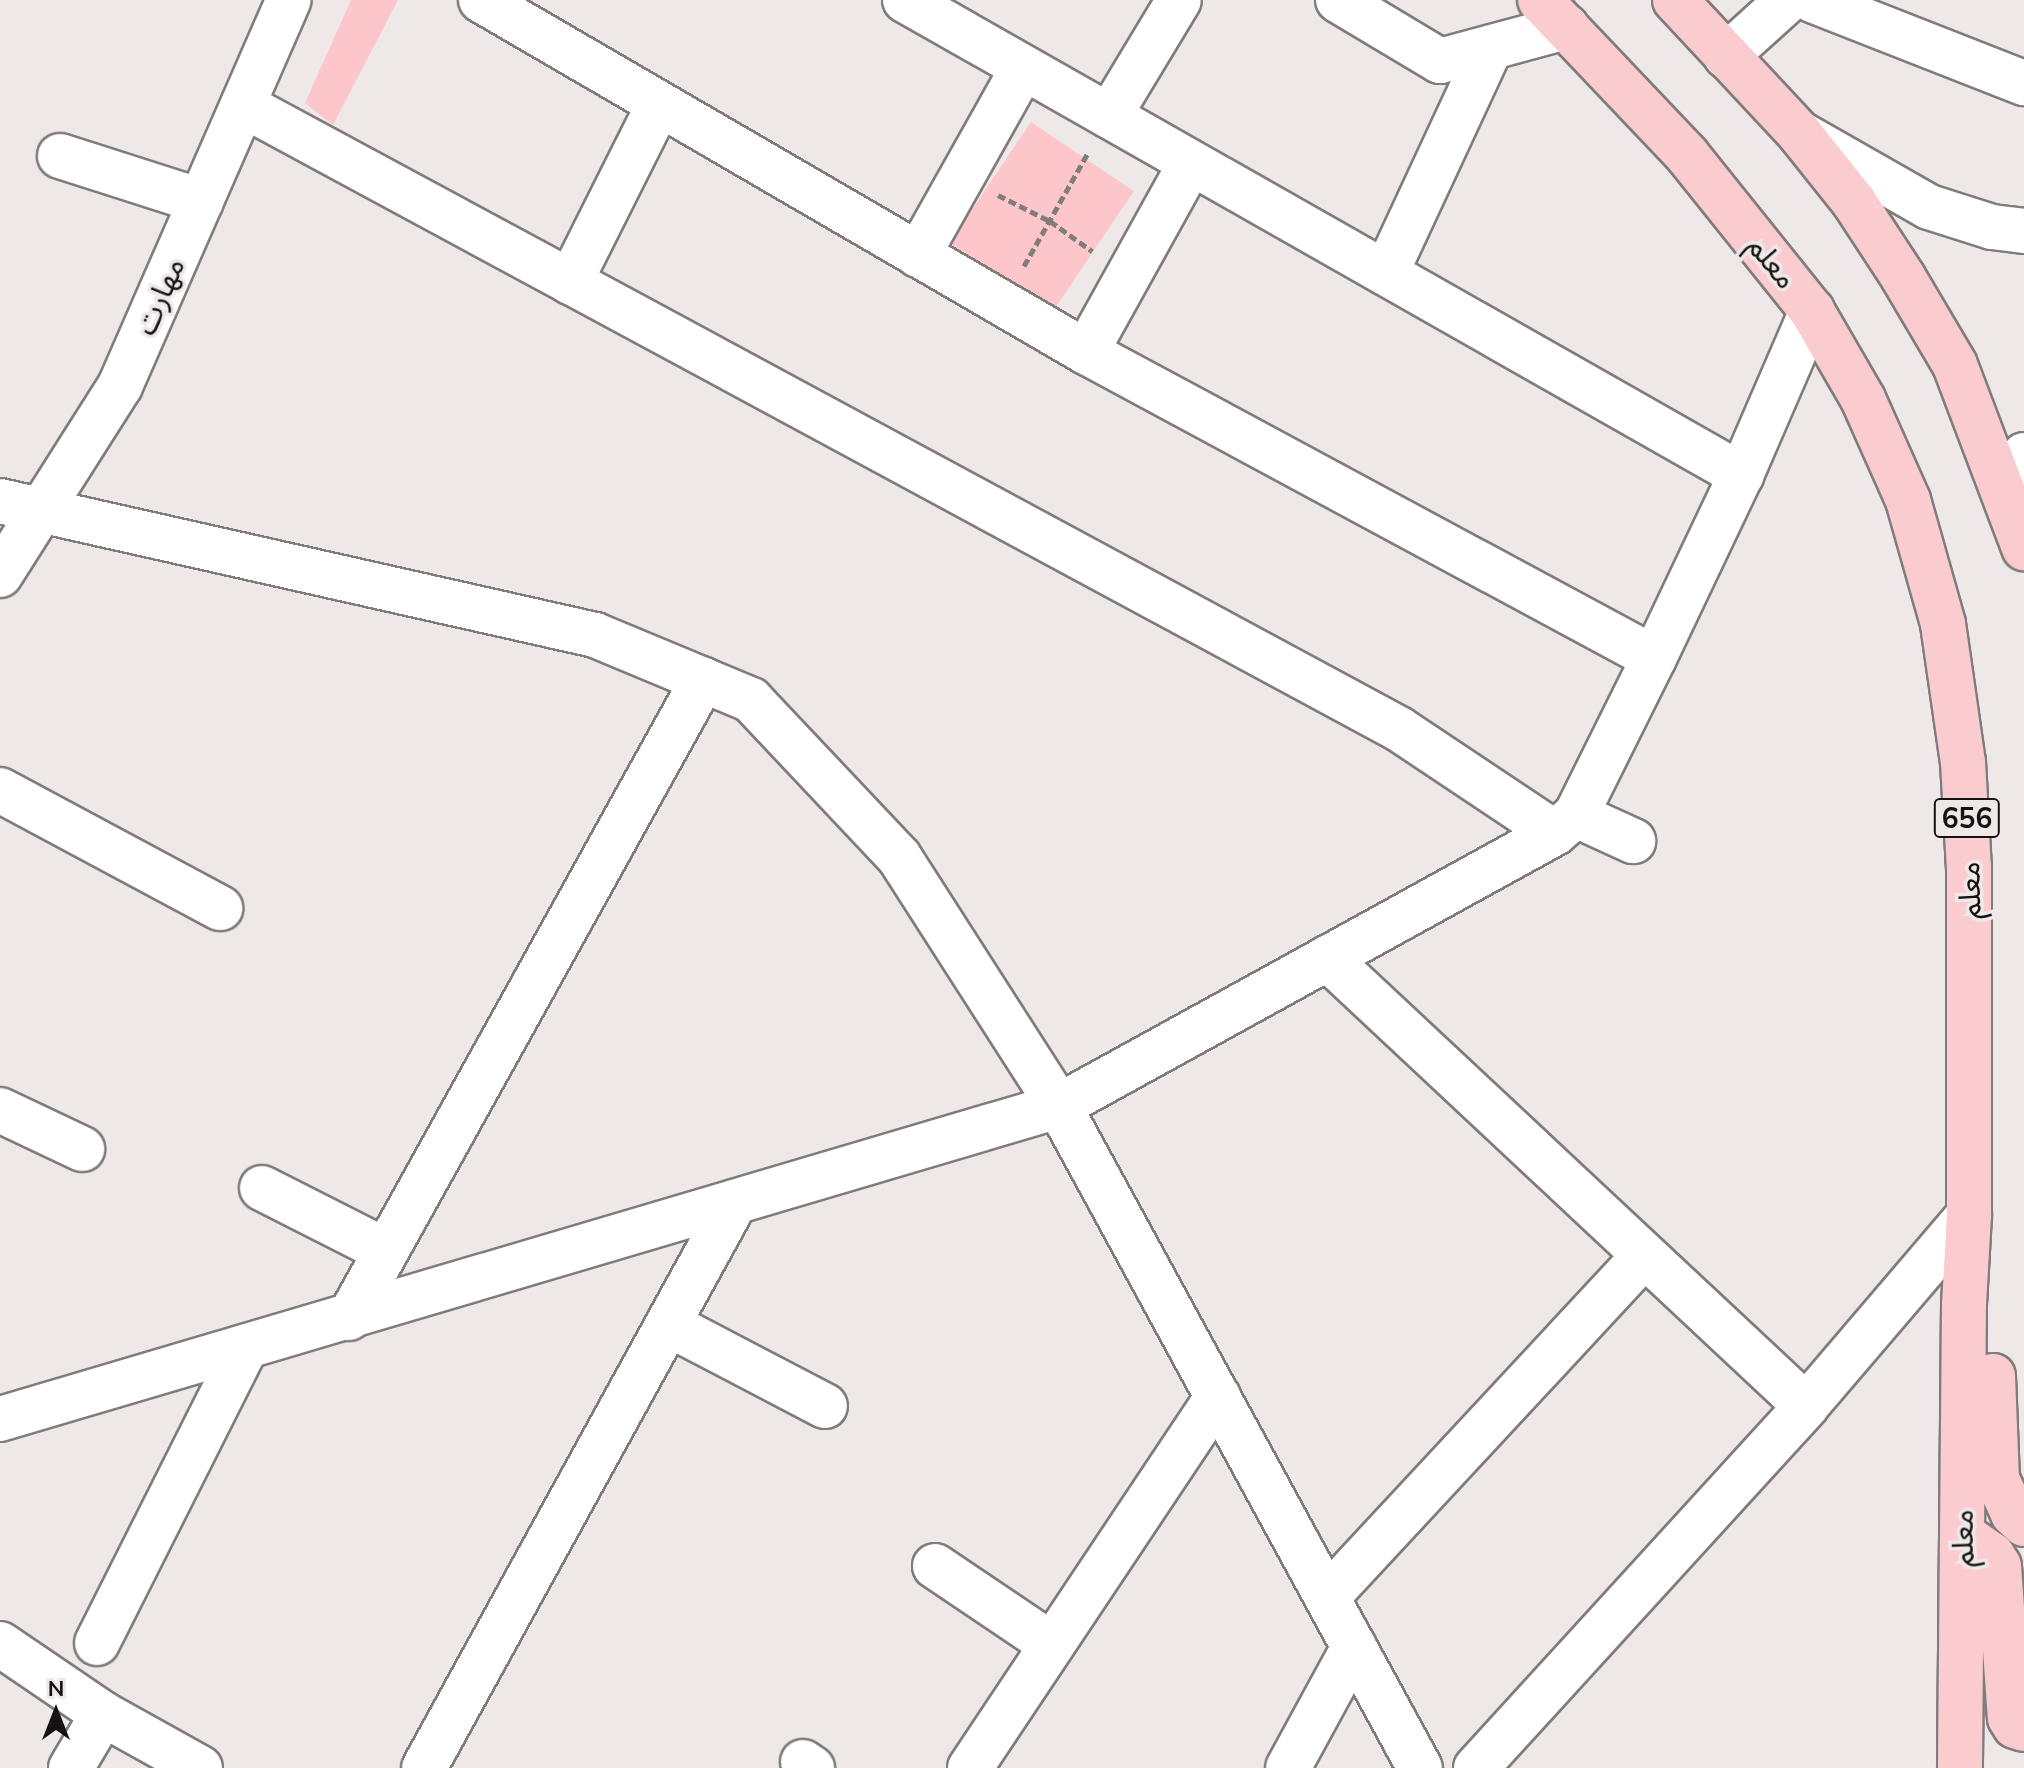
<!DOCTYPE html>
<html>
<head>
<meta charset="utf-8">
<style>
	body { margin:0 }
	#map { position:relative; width:2024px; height:1768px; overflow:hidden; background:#eee8e9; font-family:Mulish,"Noto Sans Arabic",sans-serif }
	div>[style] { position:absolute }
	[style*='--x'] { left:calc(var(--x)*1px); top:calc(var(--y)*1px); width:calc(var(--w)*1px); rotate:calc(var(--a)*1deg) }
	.green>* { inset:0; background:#fdc6ca; transform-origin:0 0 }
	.path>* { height:5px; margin-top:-2.5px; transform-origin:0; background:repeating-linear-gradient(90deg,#817d7d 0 8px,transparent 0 12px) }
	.roads { filter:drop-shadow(2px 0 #817c7c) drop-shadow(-2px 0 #817c7c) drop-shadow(0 2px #817c7c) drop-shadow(0 -2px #817c7c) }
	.minor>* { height:44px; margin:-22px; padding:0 22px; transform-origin:22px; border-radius:22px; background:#fff }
	.major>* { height:44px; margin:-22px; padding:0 22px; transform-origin:22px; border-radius:22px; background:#faccd0 }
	span { translate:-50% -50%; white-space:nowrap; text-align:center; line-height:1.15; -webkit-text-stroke:7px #eee8e9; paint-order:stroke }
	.shield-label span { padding:2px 6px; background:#eee8e9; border:2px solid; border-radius:6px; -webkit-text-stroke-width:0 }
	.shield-label { font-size:28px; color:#141212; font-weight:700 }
	.street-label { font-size:30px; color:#141212 }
	.north { position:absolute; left:16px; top:1672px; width:80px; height:80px; -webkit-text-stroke:6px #eee8e9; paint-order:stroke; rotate:0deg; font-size:22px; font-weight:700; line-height:32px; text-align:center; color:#141212 }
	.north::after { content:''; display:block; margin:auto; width:28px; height:36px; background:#141212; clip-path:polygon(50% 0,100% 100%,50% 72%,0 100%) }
</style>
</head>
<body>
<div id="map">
	<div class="green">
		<i style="clip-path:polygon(351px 0,398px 0,333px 125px,305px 103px)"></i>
		<i style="left:1031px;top:122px;width:124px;height:146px;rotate:34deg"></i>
	</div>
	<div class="path">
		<i style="--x:998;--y:195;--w:58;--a:26.6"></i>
		<i style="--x:1050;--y:221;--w:52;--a:35.5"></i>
		<i style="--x:1024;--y:266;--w:130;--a:-60.5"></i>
	</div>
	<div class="roads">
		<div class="minor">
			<i style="--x:481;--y:0;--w:700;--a:30.19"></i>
			<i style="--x:1086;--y:352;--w:645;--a:28.31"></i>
			<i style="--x:905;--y:0;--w:962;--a:29.6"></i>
			<i style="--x:1338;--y:0;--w:119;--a:30.9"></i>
			<i style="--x:1440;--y:61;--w:131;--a:-15.1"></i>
			<i style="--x:1812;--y:0;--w:228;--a:21.4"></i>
			<i style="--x:1726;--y:56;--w:84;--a:-42.1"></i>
			<i style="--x:243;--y:105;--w:1314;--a:28.36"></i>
			<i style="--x:1399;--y:729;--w:187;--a:33.7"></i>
			<i style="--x:1109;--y:116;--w:135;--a:-58.9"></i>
			<i style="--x:1801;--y:134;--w:147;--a:29.7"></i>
			<i style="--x:1929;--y:207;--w:66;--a:17.6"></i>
			<i style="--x:1992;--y:227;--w:32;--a:7"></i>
			<i style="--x:60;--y:156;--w:148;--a:17.7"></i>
			<i style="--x:918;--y:255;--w:214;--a:-60.7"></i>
			<i style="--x:1386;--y:273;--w:245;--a:-65.1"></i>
			<i style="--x:570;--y:282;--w:197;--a:-63.4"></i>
			<i style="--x:1086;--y:352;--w:215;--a:-61"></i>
			<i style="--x:2024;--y:455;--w:27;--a:96"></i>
			<i style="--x:2021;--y:482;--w:32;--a:85"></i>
			<i style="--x:0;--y:501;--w:610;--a:12.69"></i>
			<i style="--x:595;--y:635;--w:169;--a:22.6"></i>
			<i style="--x:751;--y:700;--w:216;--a:46.7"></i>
			<i style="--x:899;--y:857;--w:296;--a:57.3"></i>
			<i style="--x:1059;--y:1106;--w:754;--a:61.4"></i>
			<i style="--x:0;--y:575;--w:224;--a:-57.6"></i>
			<i style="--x:120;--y:386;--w:421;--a:-66.4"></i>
			<i style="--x:0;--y:790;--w:250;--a:28.2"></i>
			<i style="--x:1576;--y:815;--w:63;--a:24.5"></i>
			<i style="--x:1327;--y:958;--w:656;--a:43.08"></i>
			<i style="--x:0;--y:1110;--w:91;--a:25.4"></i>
			<i style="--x:262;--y:1188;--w:139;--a:26.9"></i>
			<i style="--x:349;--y:1318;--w:730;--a:-60.98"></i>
			<i style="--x:668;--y:1324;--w:177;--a:27.6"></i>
			<i style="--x:0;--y:1419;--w:1104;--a:-16.47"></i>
			<i style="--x:1059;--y:1106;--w:566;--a:-28.83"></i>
			<i style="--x:1555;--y:833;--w:28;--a:-41"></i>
			<i style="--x:1576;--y:815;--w:175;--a:-63.6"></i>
			<i style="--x:1654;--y:658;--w:203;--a:-64.6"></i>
			<i style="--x:1741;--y:475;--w:179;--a:-66.6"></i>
			<i style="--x:935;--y:1566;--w:141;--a:34"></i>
			<i style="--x:1327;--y:1597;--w:466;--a:-47.1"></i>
			<i style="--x:97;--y:1643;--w:329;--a:-63.3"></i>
			<i style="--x:0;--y:1644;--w:125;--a:34.2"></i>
			<i style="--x:103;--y:1714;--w:111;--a:29.1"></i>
			<i style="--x:803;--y:1762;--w:11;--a:34"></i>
			<i style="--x:71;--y:1768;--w:63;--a:-59.3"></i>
			<i style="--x:424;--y:1768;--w:646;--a:-61.21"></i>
			<i style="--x:970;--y:1768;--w:447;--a:-56.3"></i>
			<i style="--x:1288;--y:1768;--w:138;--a:-61.4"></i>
			<i style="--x:1476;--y:1768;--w:490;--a:-47.6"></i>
			<i style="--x:1806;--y:1406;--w:251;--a:-49.5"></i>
		</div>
		<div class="major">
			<i style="--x:1540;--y:0;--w:214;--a:46.5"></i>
			<i style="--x:1687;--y:155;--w:200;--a:51.3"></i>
			<i style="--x:1812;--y:311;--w:102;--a:59.9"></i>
			<i style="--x:1863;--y:399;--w:111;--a:66"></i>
			<i style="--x:1908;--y:500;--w:129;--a:74.2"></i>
			<i style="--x:1943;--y:624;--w:139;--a:81.8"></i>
			<i style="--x:1963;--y:762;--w:106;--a:86.8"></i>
			<i style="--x:1969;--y:868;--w:347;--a:90"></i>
			<i style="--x:1969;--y:1215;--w:90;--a:93.2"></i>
			<i style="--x:1964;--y:1305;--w:463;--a:90.5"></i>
			<i style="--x:1675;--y:0;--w:182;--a:47"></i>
			<i style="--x:1799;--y:133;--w:88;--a:51.4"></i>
			<i style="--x:1854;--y:202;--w:90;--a:56.8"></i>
			<i style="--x:1903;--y:277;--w:102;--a:59.4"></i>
			<i style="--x:1955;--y:365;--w:196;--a:69.3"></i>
			<i style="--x:1993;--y:1376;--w:103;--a:87.8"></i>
			<i style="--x:1997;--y:1479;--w:38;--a:65"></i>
			<i style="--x:2013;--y:1514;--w:15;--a:42"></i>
			<i style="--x:1962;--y:1534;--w:37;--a:35"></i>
			<i style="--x:1992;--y:1555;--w:13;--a:58"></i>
			<i style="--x:1999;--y:1566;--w:152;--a:85.9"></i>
			<i style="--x:2010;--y:1718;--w:9;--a:58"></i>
			<i style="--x:2015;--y:1726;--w:9;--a:18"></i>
		</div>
	</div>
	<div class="shield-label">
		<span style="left:1967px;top:818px">656</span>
	</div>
	<div class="street-label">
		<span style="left:1773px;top:262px;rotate:51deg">معلم</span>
		<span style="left:159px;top:296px;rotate:-66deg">مهارت</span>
		<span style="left:1969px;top:890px;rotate:-91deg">معلم</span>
		<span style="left:1962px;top:1538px;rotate:-90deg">معلم</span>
	</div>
	<div class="north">N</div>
</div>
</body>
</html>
